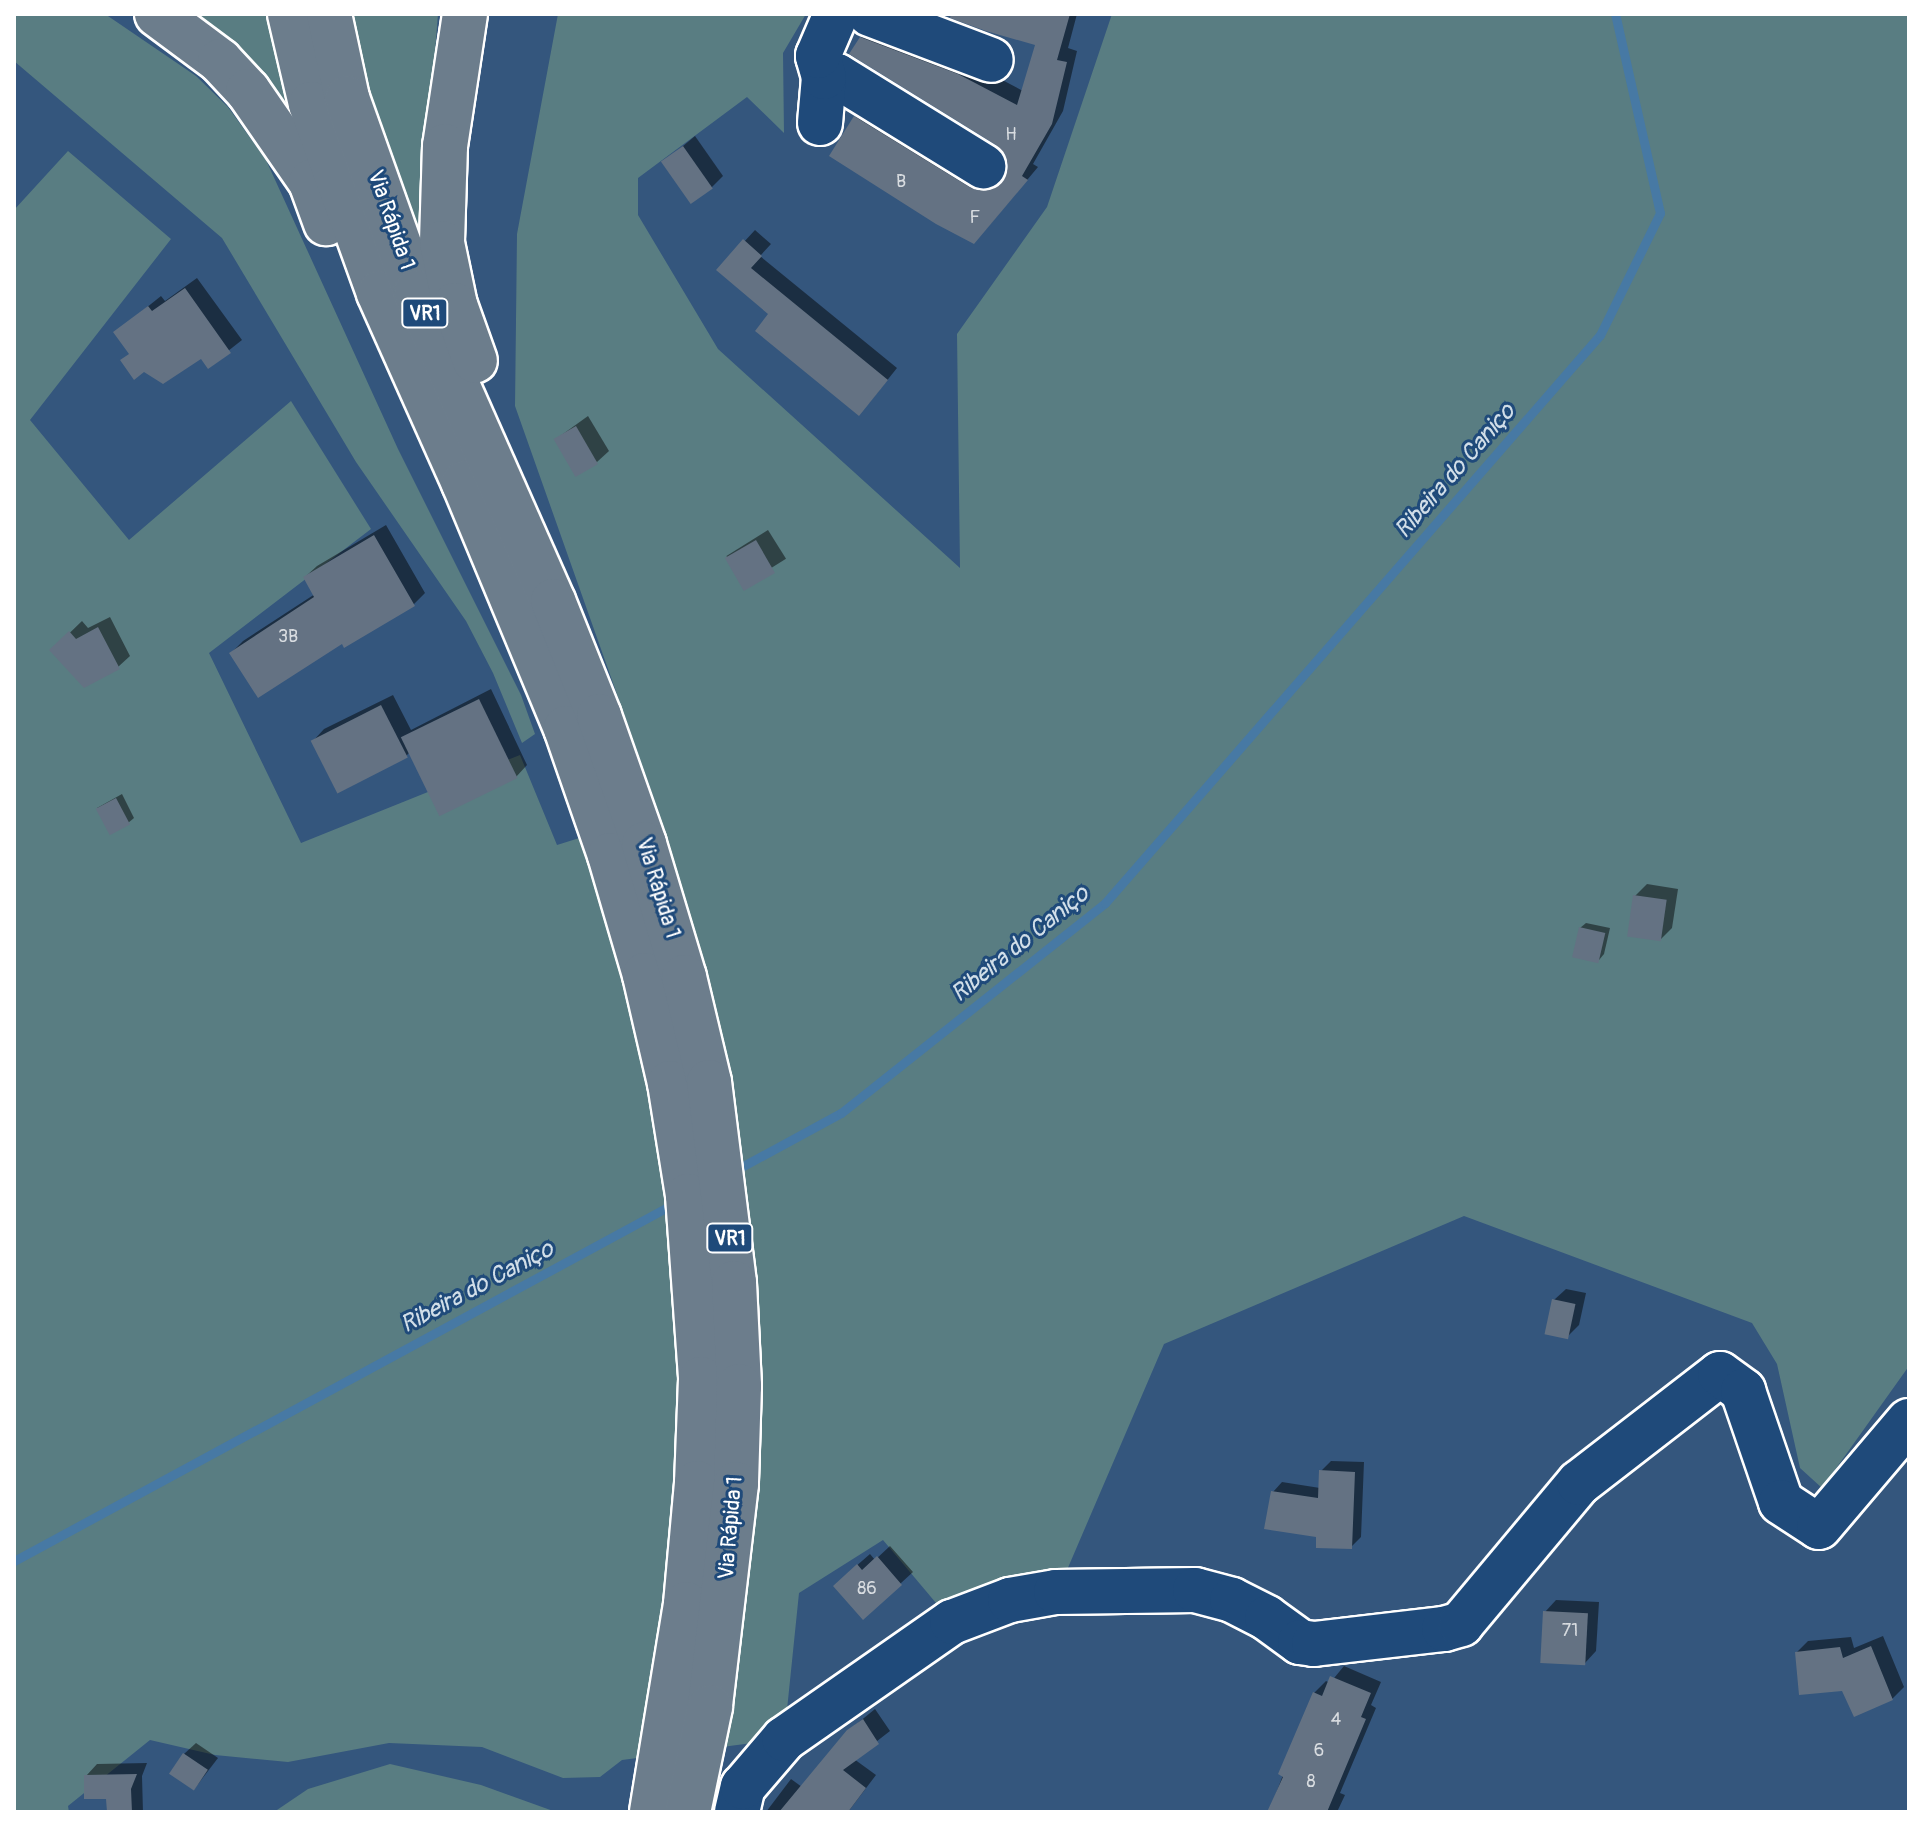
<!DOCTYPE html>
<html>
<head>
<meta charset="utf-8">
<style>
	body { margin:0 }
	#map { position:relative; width:1923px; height:1826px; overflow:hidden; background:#34567d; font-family:Pangolin,sans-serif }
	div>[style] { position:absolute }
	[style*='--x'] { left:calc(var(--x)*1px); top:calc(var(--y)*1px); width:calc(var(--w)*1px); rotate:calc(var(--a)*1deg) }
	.green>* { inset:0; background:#597d82 }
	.shadow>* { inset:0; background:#0007; transform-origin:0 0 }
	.stream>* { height:9px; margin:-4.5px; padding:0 4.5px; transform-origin:4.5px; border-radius:4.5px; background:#4779a4 }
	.building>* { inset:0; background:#647283; transform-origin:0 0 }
	.roads { filter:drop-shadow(2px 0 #fff) drop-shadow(-2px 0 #fff) drop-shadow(0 2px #fff) drop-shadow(0 -2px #fff) }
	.minor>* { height:44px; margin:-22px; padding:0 22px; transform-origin:22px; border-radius:22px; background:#1f4a7a }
	.highway>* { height:44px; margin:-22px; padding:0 22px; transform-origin:22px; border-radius:22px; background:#6c7d8c }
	span { translate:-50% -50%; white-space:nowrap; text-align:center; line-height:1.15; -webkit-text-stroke:6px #1f4a7a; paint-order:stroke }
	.number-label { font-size:18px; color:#d8dce0 }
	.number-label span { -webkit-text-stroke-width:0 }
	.shield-label span { padding:2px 6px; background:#1f4a7a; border:2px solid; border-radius:6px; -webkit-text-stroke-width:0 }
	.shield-label { font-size:20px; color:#fff; font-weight:700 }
	.street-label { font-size:22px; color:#fff }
	.water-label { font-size:24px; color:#d1dee8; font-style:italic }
	.frame { position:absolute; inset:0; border:16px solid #fff; pointer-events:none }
</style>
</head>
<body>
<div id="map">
	<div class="green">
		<i style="clip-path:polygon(14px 14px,105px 14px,196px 76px,228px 107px,266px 160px,398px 449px,521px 695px,535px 734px,522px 743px,493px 673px,466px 621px,356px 462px,222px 238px,14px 61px)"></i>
		<i style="clip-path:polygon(179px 14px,275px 14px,301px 147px)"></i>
		<i style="clip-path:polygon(352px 14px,438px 14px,419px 254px,381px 145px)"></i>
		<i style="clip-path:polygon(558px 14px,806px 14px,783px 53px,784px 133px,747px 97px,638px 178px,638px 215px,718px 349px,960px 568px,957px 334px,1047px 207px,1112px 14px,1909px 14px,1909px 1366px,1822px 1488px,1800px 1468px,1777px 1364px,1752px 1323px,1464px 1216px,1164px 1344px,1064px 1577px,952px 1622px,883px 1540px,799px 1593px,784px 1739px,622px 1760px,600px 1777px,563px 1778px,482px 1747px,389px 1743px,288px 1762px,215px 1755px,150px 1740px,68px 1806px,69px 1812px,14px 1812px,14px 210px,68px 151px,171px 239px,30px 420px,129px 540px,291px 401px,371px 529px,209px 653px,301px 843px,520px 755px,557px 845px,659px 813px,515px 406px,517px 234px)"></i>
		<i style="clip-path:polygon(390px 1764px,481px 1785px,556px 1812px,274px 1812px,308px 1789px)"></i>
	</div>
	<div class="shadow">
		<i style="clip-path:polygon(946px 14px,1077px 14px,1068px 48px,1077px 51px,1063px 111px,1033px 164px,1038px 167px,986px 229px,856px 117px,867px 106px,996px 180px,1007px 177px,1010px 166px,1006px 152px,861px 38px,873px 26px,970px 63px,1023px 91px,1037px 44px)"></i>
		<i style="clip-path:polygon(695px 136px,723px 176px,711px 188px,664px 162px)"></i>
		<i style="clip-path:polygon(755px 230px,771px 244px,760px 256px,897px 368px,869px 403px,719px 269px)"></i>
		<i style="clip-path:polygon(197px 278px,242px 340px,209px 366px,201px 356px,131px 352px,116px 332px,161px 296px,165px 301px)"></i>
		<i style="clip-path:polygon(588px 416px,609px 451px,597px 462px,556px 439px)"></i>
		<i style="clip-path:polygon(386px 525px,425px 593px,414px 604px,342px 641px,231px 653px,243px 641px,315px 594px,305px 577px,317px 566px)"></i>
		<i style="left:768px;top:530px;width:34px;height:49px;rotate:58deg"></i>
		<i style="clip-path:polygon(110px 617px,130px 656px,118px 667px,52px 650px,82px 621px,88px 628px)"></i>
		<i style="clip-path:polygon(491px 689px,527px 765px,516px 777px,410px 752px,406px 756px,313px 741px,324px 729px,393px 695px,411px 730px)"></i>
		<i style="clip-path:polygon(122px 794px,134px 818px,128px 823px,97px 808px)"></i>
		<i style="clip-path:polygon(1647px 884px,1678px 889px,1672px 928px,1660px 940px,1635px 896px)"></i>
		<i style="clip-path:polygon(1586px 923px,1610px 928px,1604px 954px,1599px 960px,1580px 928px)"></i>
		<i style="clip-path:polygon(1566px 1289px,1586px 1293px,1579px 1325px,1567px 1337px,1554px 1300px)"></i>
		<i style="clip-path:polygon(1331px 1461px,1364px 1462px,1361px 1537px,1351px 1547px,1318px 1536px,1273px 1492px,1282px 1482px,1320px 1488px,1321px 1471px)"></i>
		<i style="clip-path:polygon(890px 1546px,913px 1572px,864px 1617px,847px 1574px,870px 1554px,875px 1560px)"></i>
		<i style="clip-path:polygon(1556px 1600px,1599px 1602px,1596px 1651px,1585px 1663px,1545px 1612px)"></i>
		<i style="clip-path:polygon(1883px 1636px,1904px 1687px,1892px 1699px,1797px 1652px,1808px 1641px,1851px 1637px,1854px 1648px)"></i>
		<i style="clip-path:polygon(1344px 1666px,1381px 1682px,1371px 1705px,1376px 1708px,1340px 1793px,1345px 1795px,1337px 1812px,1269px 1812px,1314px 1693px,1326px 1681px,1330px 1683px)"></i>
		<i style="clip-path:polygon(875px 1709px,890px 1731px,854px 1759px,876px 1775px,848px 1812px,766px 1812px,791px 1779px,802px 1787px,848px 1731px)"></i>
		<i style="clip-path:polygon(196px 1743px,218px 1758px,195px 1788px,184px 1754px)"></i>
		<i style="clip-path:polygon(147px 1763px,142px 1776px,143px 1812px,109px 1812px,108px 1797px,86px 1776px,97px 1764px)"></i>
	</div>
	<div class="stream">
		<i style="--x:734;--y:1171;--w:122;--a:-28.5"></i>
		<i style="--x:841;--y:1113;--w:337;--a:-38.5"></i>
		<i style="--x:1105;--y:903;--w:753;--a:-48.93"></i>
		<i style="--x:1600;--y:335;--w:136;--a:-63.8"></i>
		<i style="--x:1660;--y:213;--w:204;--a:-102.7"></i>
		<i style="--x:14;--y:1561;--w:752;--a:-28.44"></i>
	</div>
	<div class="building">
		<i style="clip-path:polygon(951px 14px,1070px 14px,1057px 60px,1067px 62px,1052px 124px,1022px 176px,1028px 180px,974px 244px,936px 224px,829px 156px,854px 116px,971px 188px,982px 191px,994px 188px,1004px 180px,1008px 166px,1005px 154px,996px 145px,849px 54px,860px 37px,958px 74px,1017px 105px,1035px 45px,986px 31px,950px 18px)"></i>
		<i style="left:683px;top:146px;width:52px;height:27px;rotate:55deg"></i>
		<i style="clip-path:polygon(743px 239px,762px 256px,751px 268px,888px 380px,859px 416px,755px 331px,768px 314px,716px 270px)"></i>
		<i style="clip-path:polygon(185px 288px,231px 353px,208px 369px,201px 359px,163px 384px,144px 372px,134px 380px,120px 360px,129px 354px,113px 332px,148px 306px,152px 311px)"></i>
		<i style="left:576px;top:426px;width:44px;height:26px;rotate:60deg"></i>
		<i style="clip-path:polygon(374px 535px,415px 606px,344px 648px,342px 644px,258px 698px,229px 653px,314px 597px,303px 577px)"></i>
		<i style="left:756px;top:540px;width:38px;height:36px;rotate:60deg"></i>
		<i style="clip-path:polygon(98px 627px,120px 669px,84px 688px,49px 650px,69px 631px,76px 639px)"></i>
		<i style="left:479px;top:699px;width:88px;height:87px;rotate:64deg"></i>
		<i style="left:381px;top:705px;width:59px;height:79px;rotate:63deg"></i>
		<i style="left:116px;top:798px;width:30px;height:23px;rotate:62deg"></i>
		<i style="left:1633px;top:895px;width:34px;height:42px;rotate:8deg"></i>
		<i style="left:1579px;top:927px;width:27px;height:31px;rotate:13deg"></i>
		<i style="left:1552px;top:1299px;width:24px;height:36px;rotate:12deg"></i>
		<i style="clip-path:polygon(1319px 1470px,1355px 1472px,1352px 1549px,1316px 1548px,1316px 1537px,1264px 1529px,1271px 1491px,1318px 1498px)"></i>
		<i style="clip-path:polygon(877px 1556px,902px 1585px,863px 1620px,833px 1586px,857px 1564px,862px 1570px)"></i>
		<i style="left:1543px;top:1611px;width:45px;height:52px;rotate:3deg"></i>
		<i style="clip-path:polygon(1871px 1646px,1893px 1700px,1854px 1717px,1842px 1691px,1799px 1695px,1795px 1652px,1840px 1647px,1843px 1658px)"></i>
		<i style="clip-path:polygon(1330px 1676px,1371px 1693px,1361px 1717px,1366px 1719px,1327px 1812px,1267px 1812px,1283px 1777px,1278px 1774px,1313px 1692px,1322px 1696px)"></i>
		<i style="clip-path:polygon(863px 1719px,879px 1744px,843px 1770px,866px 1788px,848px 1812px,779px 1812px,847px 1730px)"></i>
		<i style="left:183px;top:1753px;width:30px;height:25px;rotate:34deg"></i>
		<i style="clip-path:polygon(137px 1774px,131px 1789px,132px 1812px,107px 1812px,106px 1799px,84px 1799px,84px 1775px)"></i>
	</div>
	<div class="roads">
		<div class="minor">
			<i style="--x:870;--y:14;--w:129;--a:20.8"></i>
			<i style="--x:824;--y:77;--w:13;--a:-4"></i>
			<i style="--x:837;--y:76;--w:172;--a:31.7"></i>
			<i style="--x:820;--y:123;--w:46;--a:-85"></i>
			<i style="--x:824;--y:77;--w:22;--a:-106"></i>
			<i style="--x:818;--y:56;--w:46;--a:-66.8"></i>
			<i style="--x:737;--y:1812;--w:26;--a:-77"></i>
			<i style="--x:743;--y:1787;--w:63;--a:-49.5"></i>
			<i style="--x:784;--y:1739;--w:205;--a:-34.9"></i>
			<i style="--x:952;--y:1622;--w:62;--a:-20.8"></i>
			<i style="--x:1010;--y:1600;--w:47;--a:-9.9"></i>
			<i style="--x:1056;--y:1592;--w:139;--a:-0.8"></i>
			<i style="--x:1195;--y:1590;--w:38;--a:15"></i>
			<i style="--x:1232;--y:1600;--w:39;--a:27"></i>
			<i style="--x:1267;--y:1618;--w:41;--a:36"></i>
			<i style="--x:1300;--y:1642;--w:14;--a:8"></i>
			<i style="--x:1314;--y:1644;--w:131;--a:-6.6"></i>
			<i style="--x:1444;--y:1629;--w:18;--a:-16"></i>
			<i style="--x:1461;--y:1624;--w:184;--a:-50.1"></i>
			<i style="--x:1579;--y:1483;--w:178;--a:-37.7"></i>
			<i style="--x:1720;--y:1374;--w:29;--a:36"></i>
			<i style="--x:1743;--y:1391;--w:117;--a:71.1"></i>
			<i style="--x:1781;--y:1502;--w:45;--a:33.3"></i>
			<i style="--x:1819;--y:1527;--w:139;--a:-49.7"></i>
		</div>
		<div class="highway">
			<i style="--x:157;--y:14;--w:79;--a:36.7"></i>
			<i style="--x:220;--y:61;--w:41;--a:47"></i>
			<i style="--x:248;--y:91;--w:111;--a:55.3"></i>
			<i style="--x:311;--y:182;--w:44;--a:69.9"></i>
			<i style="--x:290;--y:14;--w:92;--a:76.9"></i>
			<i style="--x:311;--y:104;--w:201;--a:70.2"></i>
			<i style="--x:379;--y:293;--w:208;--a:65.9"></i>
			<i style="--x:464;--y:483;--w:265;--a:67.4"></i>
			<i style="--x:566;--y:728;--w:134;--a:70.9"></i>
			<i style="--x:610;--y:855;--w:125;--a:73.7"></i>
			<i style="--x:645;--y:975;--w:111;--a:77"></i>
			<i style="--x:670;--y:1083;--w:114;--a:80.9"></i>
			<i style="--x:688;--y:1196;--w:183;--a:85.9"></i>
			<i style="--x:701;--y:1379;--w:104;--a:92.2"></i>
			<i style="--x:697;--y:1483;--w:121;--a:95.2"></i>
			<i style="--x:686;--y:1604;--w:211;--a:99.3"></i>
			<i style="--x:329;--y:14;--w:86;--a:77.9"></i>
			<i style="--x:347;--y:98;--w:206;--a:70.4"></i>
			<i style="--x:416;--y:292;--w:338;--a:66.1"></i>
			<i style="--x:553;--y:601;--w:124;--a:68.2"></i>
			<i style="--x:599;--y:716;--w:136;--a:70.6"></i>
			<i style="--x:644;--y:844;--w:139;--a:73.3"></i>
			<i style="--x:684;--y:977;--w:108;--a:76.6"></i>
			<i style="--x:709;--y:1082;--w:203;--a:82.9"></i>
			<i style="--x:734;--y:1283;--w:103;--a:87.2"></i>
			<i style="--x:739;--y:1386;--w:98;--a:91.8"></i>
			<i style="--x:736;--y:1484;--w:225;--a:96.7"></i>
			<i style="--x:710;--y:1707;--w:107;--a:101.8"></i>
			<i style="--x:465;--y:14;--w:134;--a:98.6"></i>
			<i style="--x:445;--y:146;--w:97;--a:91.8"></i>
			<i style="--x:442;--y:243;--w:63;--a:78.2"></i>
			<i style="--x:455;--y:305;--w:59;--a:70.3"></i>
		</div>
	</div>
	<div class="number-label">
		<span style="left:1011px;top:135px">H</span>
		<span style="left:901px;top:182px">B</span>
		<span style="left:975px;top:218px">F</span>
		<span style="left:288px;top:637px">3B</span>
		<span style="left:867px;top:1589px">86</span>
		<span style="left:1570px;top:1631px">71</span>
		<span style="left:1336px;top:1720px">4</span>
		<span style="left:1319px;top:1751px">6</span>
		<span style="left:1311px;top:1782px">8</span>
	</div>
	<div class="shield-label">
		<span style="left:425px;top:313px">VR1</span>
		<span style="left:730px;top:1238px">VR1</span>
	</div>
	<div class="street-label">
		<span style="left:391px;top:220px;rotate:71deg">Via Rápida 1</span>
		<span style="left:658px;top:888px;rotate:73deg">Via Rápida 1</span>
		<span style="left:731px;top:1528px;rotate:-85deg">Via Rápida 1</span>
	</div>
	<div class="water-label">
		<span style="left:1455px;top:471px;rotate:-49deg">Ribeira do Caniço</span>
		<span style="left:1020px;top:944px;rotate:-39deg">Ribeira do Caniço</span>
		<span style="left:477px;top:1287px;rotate:-28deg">Ribeira do Caniço</span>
	</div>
	<div class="frame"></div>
</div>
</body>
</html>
